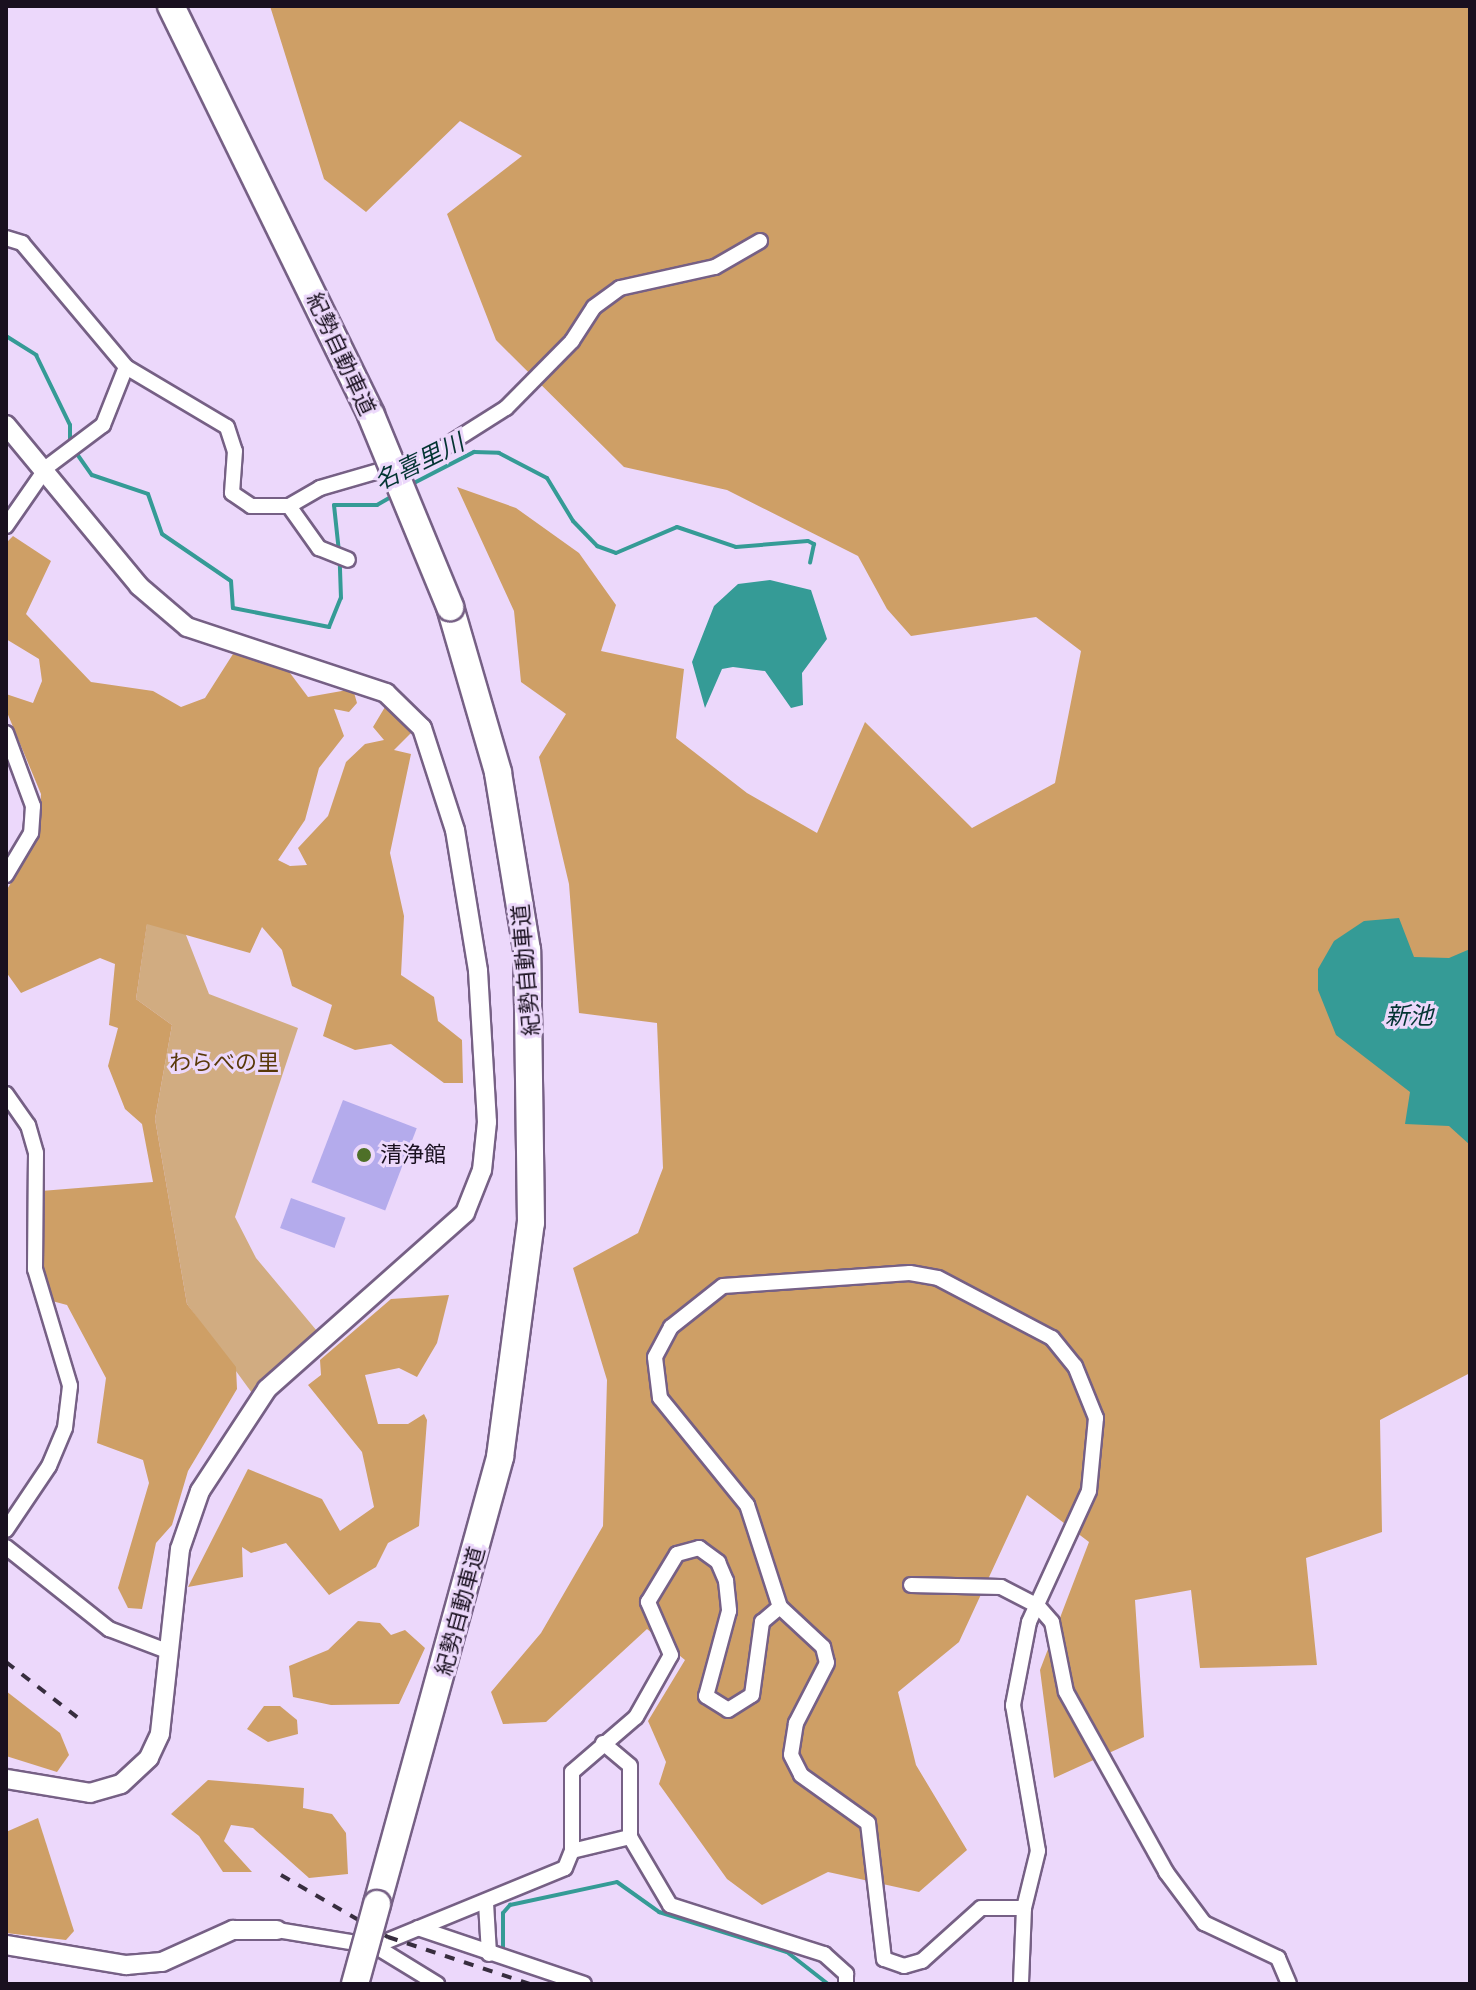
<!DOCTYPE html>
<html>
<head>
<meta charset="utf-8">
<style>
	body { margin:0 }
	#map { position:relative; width:1476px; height:1990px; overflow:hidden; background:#ecd8fb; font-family:Inter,"Noto Sans JP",sans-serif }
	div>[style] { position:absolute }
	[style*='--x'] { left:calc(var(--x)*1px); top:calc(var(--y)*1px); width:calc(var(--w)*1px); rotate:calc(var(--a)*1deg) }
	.green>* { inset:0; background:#d1ac81 }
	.forest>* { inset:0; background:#ce9f66 }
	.water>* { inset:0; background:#359b96 }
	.stream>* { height:4px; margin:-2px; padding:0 2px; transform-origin:2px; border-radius:2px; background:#359b96 }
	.building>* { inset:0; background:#b4abec; transform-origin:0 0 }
	.roads { filter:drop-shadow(2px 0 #766085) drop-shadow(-2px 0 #766085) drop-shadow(0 2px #766085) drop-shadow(0 -2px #766085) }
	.minor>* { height:14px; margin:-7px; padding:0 7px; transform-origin:7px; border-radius:7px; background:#fff }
	.tertiary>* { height:18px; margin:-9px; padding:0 9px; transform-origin:9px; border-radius:9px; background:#fff }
	.motorway>* { height:26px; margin:-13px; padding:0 13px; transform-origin:13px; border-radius:13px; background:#fff }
	.rail>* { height:4px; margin-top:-2px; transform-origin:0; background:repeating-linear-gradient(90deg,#372d3e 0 10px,transparent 0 20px) }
	.bridges { filter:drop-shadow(2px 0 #766085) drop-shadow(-2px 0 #766085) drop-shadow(0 2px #766085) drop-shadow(0 -2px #766085) }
	.motorway-bridge>* { height:26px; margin:-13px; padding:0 13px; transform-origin:13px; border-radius:13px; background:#fff }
	.dots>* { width:22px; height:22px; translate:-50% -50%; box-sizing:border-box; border:4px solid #ecd8fb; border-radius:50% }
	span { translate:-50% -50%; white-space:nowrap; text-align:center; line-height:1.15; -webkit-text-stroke:6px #ecd8fb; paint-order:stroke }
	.street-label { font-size:22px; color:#19101f }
	.park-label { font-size:22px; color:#583809 }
	.poi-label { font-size:22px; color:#19101f }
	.left { translate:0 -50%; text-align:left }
	.water-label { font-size:24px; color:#033432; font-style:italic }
	.frame { position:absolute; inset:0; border:8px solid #19101f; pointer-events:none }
</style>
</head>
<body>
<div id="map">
	<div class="green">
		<i style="clip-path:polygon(147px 923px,184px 930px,209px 994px,298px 1028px,235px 1217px,256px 1258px,317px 1331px,252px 1393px,187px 1304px,155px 1119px,172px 1025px,136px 999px)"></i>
	</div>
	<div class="forest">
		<i style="clip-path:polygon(270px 6px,1470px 6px,1470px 1373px,1380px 1420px,1382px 1532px,1306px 1558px,1317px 1665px,1200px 1668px,1191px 1590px,1135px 1600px,1144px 1737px,1054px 1778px,1040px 1670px,1089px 1542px,1027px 1495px,959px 1642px,898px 1692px,916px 1765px,967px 1850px,919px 1892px,828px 1872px,762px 1905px,727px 1879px,659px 1784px,666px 1762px,648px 1721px,685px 1660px,647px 1629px,546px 1722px,503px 1724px,491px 1692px,541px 1633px,603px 1526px,607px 1380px,573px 1268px,638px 1233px,663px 1168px,657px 1023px,579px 1013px,569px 884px,539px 757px,566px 714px,521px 682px,514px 611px,457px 487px,516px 508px,579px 553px,616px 605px,601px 651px,684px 669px,676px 738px,747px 793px,817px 833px,865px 722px,972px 828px,1055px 783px,1081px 651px,1036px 617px,911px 636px,887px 609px,858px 556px,727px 490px,624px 467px,496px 340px,447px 214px,522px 156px,460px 121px,366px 212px,324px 179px)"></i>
		<i style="clip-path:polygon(13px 536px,51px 561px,26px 614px,91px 682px,153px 691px,181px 707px,205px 698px,233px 654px,287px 669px,308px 697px,353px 689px,357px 703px,349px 712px,334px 709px,344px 736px,319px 768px,305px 820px,278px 860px,290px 866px,307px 865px,298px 848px,328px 816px,346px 762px,365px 744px,384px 740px,373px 727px,385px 707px,394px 712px,411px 733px,394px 750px,411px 754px,390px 853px,404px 916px,401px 975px,434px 997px,438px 1021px,462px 1040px,463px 1083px,444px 1083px,391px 1044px,355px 1050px,323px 1036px,332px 1005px,292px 986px,282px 950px,262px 927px,250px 953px,147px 924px,136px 999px,172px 1025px,155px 1119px,187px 1304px,236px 1367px,237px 1389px,188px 1471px,172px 1525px,156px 1543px,142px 1609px,128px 1608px,118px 1588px,149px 1483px,143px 1460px,97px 1443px,106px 1378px,67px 1305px,52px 1301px,43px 1269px,41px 1191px,153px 1182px,142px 1124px,125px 1109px,108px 1066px,118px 1028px,109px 1025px,115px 964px,100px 958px,21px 993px,6px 972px,6px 891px,38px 838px,41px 794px,6px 710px,6px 694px,33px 703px,42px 681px,39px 659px,6px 639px,6px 543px)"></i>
		<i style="clip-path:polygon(449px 1295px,437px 1343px,417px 1377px,399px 1368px,365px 1375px,378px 1424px,408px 1424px,424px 1414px,427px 1420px,419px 1526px,388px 1543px,376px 1567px,329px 1595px,286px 1543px,251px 1553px,242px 1547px,243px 1577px,188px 1587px,248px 1469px,322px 1499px,340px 1531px,374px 1507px,362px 1452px,308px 1385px,321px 1375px,320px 1360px,391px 1299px)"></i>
		<i style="clip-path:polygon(358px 1621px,380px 1623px,391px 1635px,405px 1630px,425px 1648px,399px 1704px,331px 1705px,293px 1697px,289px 1666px,328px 1650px)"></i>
		<i style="clip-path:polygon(6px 1691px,60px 1733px,69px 1755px,57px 1772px,6px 1756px)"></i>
		<i style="clip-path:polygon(264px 1706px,280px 1706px,297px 1720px,298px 1734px,268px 1742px,247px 1729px)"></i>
		<i style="clip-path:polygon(208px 1780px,304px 1788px,303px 1808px,332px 1814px,346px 1833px,348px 1874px,309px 1878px,253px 1828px,231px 1825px,224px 1841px,252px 1872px,223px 1872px,199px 1836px,171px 1814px)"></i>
		<i style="clip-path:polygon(38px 1818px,74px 1931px,66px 1940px,6px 1933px,6px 1832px)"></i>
	</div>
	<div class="water">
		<i style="clip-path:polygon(770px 580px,811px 590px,827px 639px,802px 673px,803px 705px,791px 708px,765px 671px,733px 667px,722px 669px,705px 708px,692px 662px,714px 606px,738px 584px)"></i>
		<i style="clip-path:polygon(1399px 918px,1414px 957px,1449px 958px,1470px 949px,1470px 1145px,1449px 1126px,1405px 1124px,1410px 1092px,1336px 1035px,1318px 990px,1318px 969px,1334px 941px,1364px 921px)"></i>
	</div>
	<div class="stream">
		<i style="--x:6;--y:336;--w:36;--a:32"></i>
		<i style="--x:36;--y:355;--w:78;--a:64.1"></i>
		<i style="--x:70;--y:425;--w:19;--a:90"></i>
		<i style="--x:70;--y:444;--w:38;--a:55"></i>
		<i style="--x:92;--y:475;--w:59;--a:18.7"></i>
		<i style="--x:148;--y:494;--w:42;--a:70.7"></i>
		<i style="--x:162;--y:534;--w:83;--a:34.3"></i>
		<i style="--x:231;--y:581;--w:27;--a:86"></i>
		<i style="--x:233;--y:608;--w:98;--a:11.2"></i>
		<i style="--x:329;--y:627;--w:31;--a:-68"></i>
		<i style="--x:341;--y:598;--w:37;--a:-92"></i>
		<i style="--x:412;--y:484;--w:70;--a:-27.3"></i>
		<i style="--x:474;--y:452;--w:25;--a:2"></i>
		<i style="--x:499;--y:453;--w:54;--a:27.5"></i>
		<i style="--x:547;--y:478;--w:50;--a:58.8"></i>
		<i style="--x:573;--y:521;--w:35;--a:46"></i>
		<i style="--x:597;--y:546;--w:20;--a:20"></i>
		<i style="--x:616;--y:553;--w:66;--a:-23.1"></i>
		<i style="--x:677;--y:527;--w:62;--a:18.7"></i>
		<i style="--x:736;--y:547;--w:72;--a:-4.8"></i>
		<i style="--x:808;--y:541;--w:7;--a:27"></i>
		<i style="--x:814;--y:544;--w:19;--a:102"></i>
		<i style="--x:339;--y:552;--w:47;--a:-96.1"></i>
		<i style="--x:334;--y:505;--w:43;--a:0"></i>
		<i style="--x:377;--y:505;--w:20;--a:-30"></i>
		<i style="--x:503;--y:1948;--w:35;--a:-90"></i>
		<i style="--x:503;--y:1913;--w:11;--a:-49"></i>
		<i style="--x:510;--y:1905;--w:109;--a:-12.1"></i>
		<i style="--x:617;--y:1882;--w:52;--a:35.5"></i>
		<i style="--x:659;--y:1912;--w:134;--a:17.4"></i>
		<i style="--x:787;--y:1952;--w:52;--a:38"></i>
	</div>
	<div class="building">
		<i style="left:343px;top:1100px;width:79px;height:88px;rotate:21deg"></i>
		<i style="left:291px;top:1198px;width:58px;height:32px;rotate:20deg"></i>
	</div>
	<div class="roads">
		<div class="minor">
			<i style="--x:6;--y:238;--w:17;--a:17"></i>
			<i style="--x:22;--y:243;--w:162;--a:50"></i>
			<i style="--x:126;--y:367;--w:117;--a:30.7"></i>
			<i style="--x:227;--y:427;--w:25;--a:72"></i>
			<i style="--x:235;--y:451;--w:42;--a:94.1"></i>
			<i style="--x:232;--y:493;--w:23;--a:34"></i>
			<i style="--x:251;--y:506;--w:38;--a:0"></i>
			<i style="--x:289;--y:506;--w:36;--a:-30"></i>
			<i style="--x:320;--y:488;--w:115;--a:-16.2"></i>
			<i style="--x:430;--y:456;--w:90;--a:-32.3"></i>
			<i style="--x:506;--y:408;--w:94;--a:-45.4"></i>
			<i style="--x:572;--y:341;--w:40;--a:-57.1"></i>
			<i style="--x:594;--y:307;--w:32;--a:-36"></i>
			<i style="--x:620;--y:288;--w:97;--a:-12.5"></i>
			<i style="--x:715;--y:267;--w:52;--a:-30"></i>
			<i style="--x:289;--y:506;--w:52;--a:54.5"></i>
			<i style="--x:319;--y:548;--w:31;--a:22"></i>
			<i style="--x:6;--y:526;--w:72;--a:-55.2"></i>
			<i style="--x:47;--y:467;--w:70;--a:-36.9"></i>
			<i style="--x:103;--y:425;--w:62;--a:-68.4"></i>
			<i style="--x:6;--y:733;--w:78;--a:69.7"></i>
			<i style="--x:33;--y:806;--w:27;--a:94"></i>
			<i style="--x:31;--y:833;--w:49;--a:120.8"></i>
			<i style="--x:6;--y:1094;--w:38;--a:55"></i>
			<i style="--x:28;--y:1125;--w:29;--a:74"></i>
			<i style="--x:36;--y:1153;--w:116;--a:90.5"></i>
			<i style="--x:35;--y:1269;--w:122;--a:73.3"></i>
			<i style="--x:70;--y:1386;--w:42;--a:96.8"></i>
			<i style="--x:65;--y:1428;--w:41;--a:112.8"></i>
			<i style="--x:49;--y:1466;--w:77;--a:123.9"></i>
			<i style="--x:6;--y:1547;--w:132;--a:38.5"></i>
			<i style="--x:109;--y:1629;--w:62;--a:20.8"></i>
			<i style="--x:911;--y:1585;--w:90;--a:1.3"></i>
			<i style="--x:1001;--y:1587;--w:42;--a:27.2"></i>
			<i style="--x:1038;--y:1606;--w:21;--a:49"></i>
			<i style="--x:1052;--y:1622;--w:71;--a:78.7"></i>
			<i style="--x:1066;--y:1692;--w:206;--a:60.9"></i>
			<i style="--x:1166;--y:1872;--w:64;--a:53.3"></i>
			<i style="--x:1204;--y:1923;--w:82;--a:25.3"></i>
			<i style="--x:1278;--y:1958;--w:28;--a:67"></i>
			<i style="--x:780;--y:1607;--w:59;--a:42.9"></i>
			<i style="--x:823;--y:1647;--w:16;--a:76"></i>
			<i style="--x:827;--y:1663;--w:68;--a:117.3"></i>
			<i style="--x:796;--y:1723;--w:32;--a:99"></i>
			<i style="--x:791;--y:1755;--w:22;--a:63"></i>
			<i style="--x:801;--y:1775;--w:82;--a:35.6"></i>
			<i style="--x:868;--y:1823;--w:137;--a:83.3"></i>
			<i style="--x:884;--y:1959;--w:21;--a:19"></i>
			<i style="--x:904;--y:1966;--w:19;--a:-16"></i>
			<i style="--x:922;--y:1961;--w:79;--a:-41.9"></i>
			<i style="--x:981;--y:1908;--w:43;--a:0"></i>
			<i style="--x:603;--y:1743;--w:35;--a:40"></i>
			<i style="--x:630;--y:1766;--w:71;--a:90"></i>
			<i style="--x:630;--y:1837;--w:79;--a:59.5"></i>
			<i style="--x:670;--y:1905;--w:162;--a:17.7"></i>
			<i style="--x:824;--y:1954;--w:30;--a:42"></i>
			<i style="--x:846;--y:1974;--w:10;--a:90"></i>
			<i style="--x:572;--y:1851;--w:60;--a:-13.6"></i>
			<i style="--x:486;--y:1903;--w:51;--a:86.6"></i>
			<i style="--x:418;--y:1928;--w:175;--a:18.6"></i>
			<i style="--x:277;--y:1930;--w:99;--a:9.3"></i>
			<i style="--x:375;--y:1946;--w:73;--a:31.5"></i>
			<i style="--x:375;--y:1946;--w:205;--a:-22.3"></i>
			<i style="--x:565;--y:1868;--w:18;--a:-68"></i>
			<i style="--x:572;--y:1851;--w:79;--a:-90"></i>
			<i style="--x:572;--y:1772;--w:84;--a:-40.7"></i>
			<i style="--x:636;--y:1717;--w:71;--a:-60.6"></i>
			<i style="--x:671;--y:1655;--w:58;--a:-113.5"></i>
			<i style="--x:648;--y:1602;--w:56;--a:-58.9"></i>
			<i style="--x:677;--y:1554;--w:23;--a:-15"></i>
			<i style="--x:699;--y:1548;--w:24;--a:36"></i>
			<i style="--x:718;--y:1562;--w:21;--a:67"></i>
			<i style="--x:726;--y:1581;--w:30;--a:84"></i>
			<i style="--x:729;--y:1611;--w:88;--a:105.1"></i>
			<i style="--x:706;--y:1696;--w:26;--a:32"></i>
			<i style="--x:728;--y:1710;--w:28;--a:-32"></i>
			<i style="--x:752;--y:1695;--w:74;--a:-82.2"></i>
			<i style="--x:762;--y:1622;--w:23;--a:-40"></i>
			<i style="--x:780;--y:1607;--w:107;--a:-107.9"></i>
			<i style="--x:747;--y:1505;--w:138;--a:-129.1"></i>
			<i style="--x:660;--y:1398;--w:41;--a:-97"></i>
			<i style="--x:655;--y:1357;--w:34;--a:-62"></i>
			<i style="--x:671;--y:1327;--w:66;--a:-38.3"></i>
			<i style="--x:723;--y:1286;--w:187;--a:-4"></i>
			<i style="--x:910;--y:1273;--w:28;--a:10"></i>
			<i style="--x:938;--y:1278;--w:129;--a:27.8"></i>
			<i style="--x:1052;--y:1338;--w:36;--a:51"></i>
			<i style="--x:1075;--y:1366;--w:56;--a:68"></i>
			<i style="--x:1096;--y:1418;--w:73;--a:95.5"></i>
			<i style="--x:1089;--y:1491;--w:144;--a:114.6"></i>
			<i style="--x:1029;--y:1622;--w:85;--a:100.9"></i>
			<i style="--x:1013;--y:1705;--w:148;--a:80.3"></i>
			<i style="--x:1038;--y:1851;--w:59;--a:103.8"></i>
			<i style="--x:1024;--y:1908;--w:76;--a:92.3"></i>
		</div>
		<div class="tertiary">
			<i style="--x:6;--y:425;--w:209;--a:50.4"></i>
			<i style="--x:139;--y:586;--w:63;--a:40.5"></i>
			<i style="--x:187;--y:627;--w:210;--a:18.3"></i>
			<i style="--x:386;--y:693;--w:50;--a:44.2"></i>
			<i style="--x:422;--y:728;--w:107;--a:72.1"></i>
			<i style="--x:455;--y:830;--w:143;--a:80.7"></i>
			<i style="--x:478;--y:971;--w:151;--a:86.6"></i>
			<i style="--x:487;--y:1122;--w:48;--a:95.9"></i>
			<i style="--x:482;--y:1170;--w:46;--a:111.6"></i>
			<i style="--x:465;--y:1213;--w:265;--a:138.4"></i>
			<i style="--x:267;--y:1389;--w:122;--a:123.3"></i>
			<i style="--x:200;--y:1491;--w:61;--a:109"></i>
			<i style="--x:180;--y:1549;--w:186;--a:96.2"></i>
			<i style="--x:160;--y:1734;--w:26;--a:115"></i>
			<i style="--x:149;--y:1758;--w:38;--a:137"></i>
			<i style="--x:121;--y:1784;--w:32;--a:164"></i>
			<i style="--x:90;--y:1793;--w:85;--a:-170.5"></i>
			<i style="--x:6;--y:1945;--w:122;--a:9.5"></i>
			<i style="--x:126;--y:1965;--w:36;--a:-5"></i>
			<i style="--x:162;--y:1962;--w:78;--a:-24.3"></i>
			<i style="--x:233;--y:1930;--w:44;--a:0"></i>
		</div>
		<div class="motorway">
			<i style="--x:171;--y:6;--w:455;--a:63.9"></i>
			<i style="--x:377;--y:1904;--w:464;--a:-74.6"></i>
			<i style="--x:500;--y:1457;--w:236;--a:-82.5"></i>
			<i style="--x:531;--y:1223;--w:273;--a:-90.8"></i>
			<i style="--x:527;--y:950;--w:180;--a:-99.3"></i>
			<i style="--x:498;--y:772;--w:172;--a:-106.2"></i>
		</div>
	</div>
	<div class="rail">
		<i style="--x:6;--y:1662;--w:90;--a:37.8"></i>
		<i style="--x:281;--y:1875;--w:124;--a:30.1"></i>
		<i style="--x:388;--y:1937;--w:150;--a:18.3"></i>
	</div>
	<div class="bridges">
		<div class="motorway-bridge">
			<i style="--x:371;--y:415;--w:208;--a:67.6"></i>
			<i style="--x:355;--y:1984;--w:83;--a:-74.6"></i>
		</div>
	</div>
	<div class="dots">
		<i style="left:364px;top:1155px;background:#4e7028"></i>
	</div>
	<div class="street-label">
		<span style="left:341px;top:354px;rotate:65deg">紀勢自動車道</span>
		<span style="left:526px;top:970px;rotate:-95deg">紀勢自動車道</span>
		<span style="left:460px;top:1611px;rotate:-75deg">紀勢自動車道</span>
	</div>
	<div class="park-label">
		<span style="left:224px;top:1063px">わらべの里</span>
	</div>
	<div class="poi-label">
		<span class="left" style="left:380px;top:1155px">清浄館</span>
	</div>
	<div class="water-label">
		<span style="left:419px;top:462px;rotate:-26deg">名喜里川</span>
		<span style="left:1409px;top:1016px">新池</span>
	</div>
	<div class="frame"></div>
</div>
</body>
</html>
